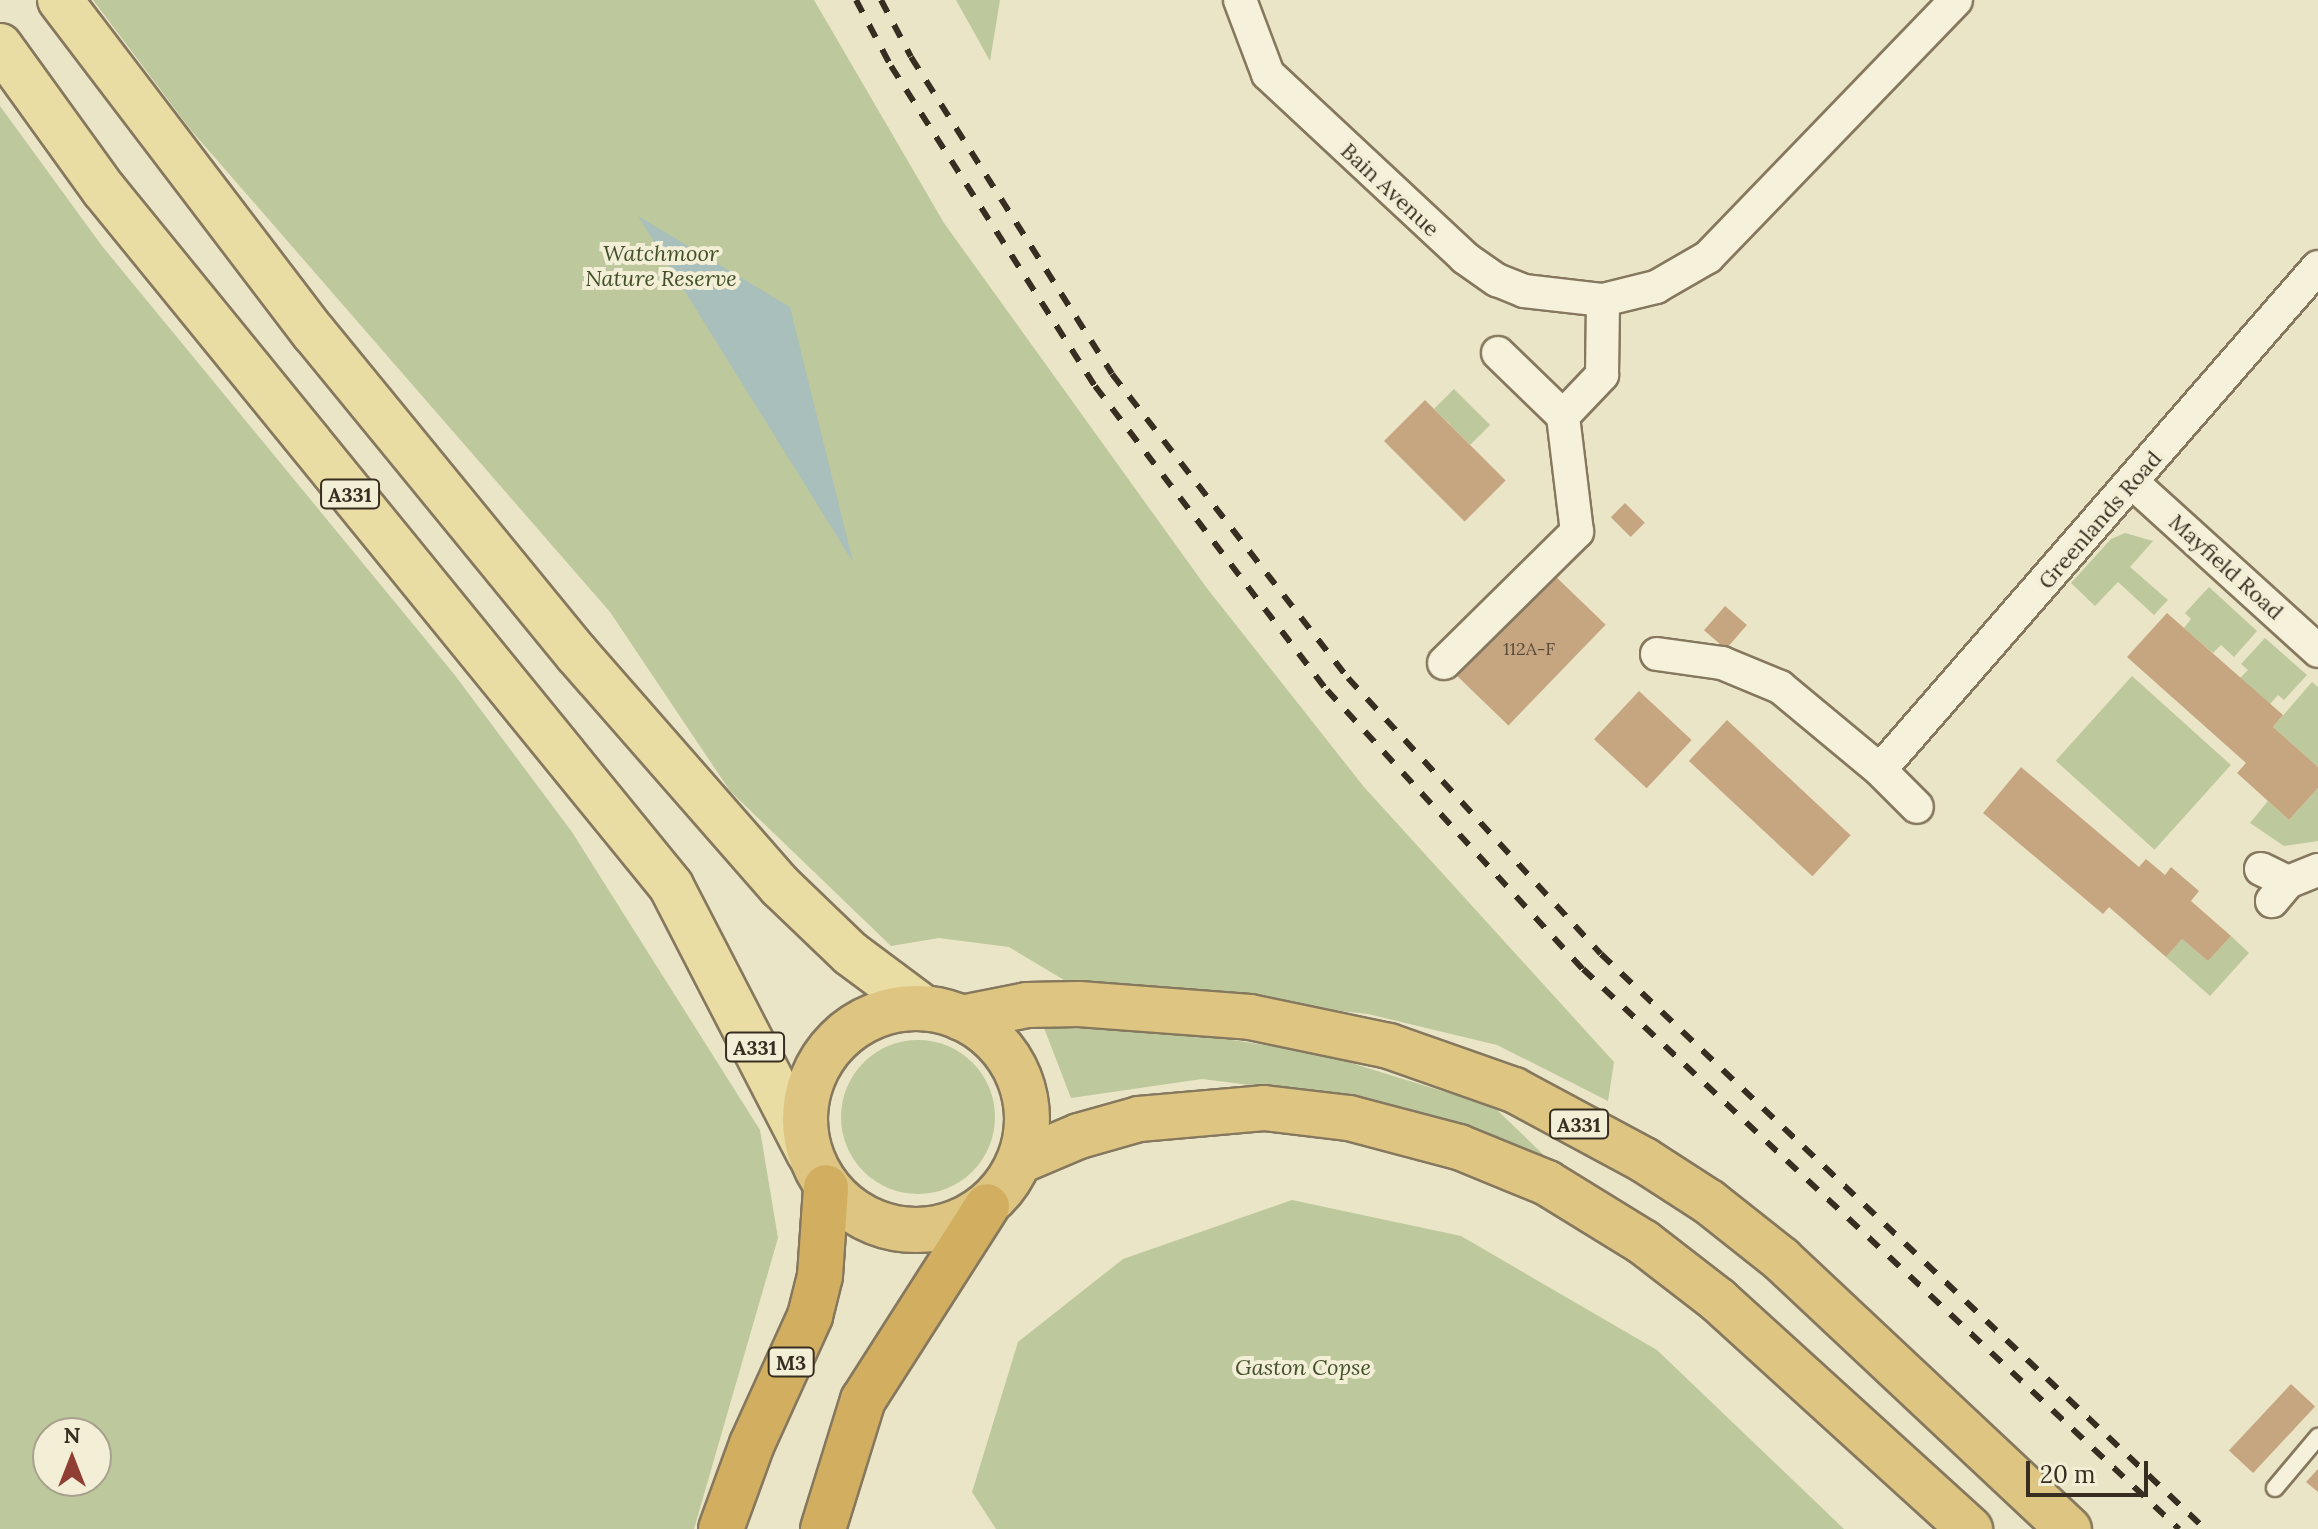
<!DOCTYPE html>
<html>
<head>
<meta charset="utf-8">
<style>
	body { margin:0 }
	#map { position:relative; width:2318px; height:1529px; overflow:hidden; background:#ebe5c7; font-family:Lora,serif }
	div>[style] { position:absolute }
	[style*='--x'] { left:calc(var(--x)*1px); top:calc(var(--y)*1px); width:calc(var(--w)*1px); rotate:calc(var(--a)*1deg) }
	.green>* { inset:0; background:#bdc89c; transform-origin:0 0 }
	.round { border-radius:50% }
	.water>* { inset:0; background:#a8bfbb }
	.building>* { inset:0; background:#c6a681; transform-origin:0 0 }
	.roads { filter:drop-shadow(2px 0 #85785e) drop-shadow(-2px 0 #85785e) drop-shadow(0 2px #85785e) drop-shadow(0 -2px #85785e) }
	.service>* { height:16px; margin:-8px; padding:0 8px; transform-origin:8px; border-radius:8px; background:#f6f1da }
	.minor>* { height:32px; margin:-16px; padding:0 16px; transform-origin:16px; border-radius:16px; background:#f6f1da }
	.primary>* { height:44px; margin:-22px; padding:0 22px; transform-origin:22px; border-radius:22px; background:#eadda3 }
	.trunk>* { height:44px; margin:-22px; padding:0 22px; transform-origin:22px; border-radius:22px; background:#dec682 }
	.trunk>.ring { margin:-22px; padding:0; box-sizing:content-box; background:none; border:44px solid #dec682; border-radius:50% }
	.motorway>* { height:44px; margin:-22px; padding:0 22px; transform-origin:22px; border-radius:22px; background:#d2ae60 }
	.rail>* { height:6px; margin-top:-3px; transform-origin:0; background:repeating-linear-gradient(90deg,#372e21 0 14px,transparent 0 28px) }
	span { translate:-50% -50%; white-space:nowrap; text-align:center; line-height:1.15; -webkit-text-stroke:8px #f3eed6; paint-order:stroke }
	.number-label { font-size:18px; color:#5b4c39 }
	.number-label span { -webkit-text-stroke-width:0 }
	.shield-label span { padding:2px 6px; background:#f3eed6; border:2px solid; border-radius:6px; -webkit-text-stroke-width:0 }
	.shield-label { font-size:20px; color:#372e21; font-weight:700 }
	.street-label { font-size:22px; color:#372e21 }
	.park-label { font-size:22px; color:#425129; font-style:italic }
	.north { position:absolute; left:32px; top:1417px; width:80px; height:80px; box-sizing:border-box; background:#f3eed6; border:2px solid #a8a18e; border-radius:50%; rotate:0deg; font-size:22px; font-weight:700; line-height:32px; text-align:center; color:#372e21 }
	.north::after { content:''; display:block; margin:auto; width:28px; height:36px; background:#8f3e33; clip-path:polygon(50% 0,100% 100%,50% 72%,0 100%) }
	.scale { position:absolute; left:2026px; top:1461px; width:122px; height:36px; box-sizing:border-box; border:4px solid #372e21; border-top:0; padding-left:10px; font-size:24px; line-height:28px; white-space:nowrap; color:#372e21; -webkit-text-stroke:6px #f3eed6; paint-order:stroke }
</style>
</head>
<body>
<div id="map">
	<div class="green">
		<i style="clip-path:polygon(93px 0,814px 0,944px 223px,1206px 587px,1364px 787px,1614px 1062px,1608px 1101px,1497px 1045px,1368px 1014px,1064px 980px,1009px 947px,939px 938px,891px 946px,730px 791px,610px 612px,190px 129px)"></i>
		<i style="clip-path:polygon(956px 0,1000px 0,990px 61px)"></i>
		<i style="clip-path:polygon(evenodd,0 106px,102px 246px,454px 674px,572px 832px,760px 1130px,778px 1238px,694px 1529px,0 1529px,0 106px,48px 1433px,96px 1433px,96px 1481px,48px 1481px,48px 1433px)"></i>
		<i style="left:1454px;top:389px;width:51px;height:28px;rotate:45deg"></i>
		<i style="clip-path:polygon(2125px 533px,2153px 541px,2130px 567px,2168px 600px,2154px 615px,2118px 582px,2095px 606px,2071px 583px,2111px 539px)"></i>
		<i style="clip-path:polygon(2209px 587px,2257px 631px,2234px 657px,2221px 645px,2213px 653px,2184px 628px,2191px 619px,2185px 613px)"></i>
		<i style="clip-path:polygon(2265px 638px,2307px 675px,2284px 700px,2278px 695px,2270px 704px,2240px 678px,2248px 670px,2241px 664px)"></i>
		<i style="left:2132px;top:676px;width:133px;height:114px;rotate:42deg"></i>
		<i style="clip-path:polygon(2312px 682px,2318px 687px,2318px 767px,2273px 727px)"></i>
		<i style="clip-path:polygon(2318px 788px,2318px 841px,2284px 846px,2250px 823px,2268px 801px,2289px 820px)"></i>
		<i style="clip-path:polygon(2231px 936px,2249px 953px,2210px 996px,2166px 957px,2182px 939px,2208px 961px)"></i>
		<i style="clip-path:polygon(1044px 1028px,1162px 1029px,1322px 1054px,1494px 1107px,1548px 1159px,1370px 1100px,1202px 1079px,1071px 1098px)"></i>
		<i class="round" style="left:841px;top:1040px;width:154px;height:154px"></i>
		<i style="clip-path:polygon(1292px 1200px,1461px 1236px,1657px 1350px,1844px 1529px,996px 1529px,972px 1492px,1018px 1342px,1123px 1259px)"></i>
	</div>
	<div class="water">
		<i style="clip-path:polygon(638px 216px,790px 307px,853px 562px)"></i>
	</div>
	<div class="building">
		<i style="left:1425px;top:400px;width:114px;height:58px;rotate:45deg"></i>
		<i style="left:1625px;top:503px;width:28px;height:20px;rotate:45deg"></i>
		<i style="left:1551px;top:572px;width:76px;height:140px;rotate:44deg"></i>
		<i style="left:1725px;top:606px;width:29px;height:32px;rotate:41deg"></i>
		<i style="clip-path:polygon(2167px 613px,2283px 715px,2273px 727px,2318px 767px,2318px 788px,2289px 820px,2237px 773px,2246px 763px,2127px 657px)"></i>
		<i style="left:1639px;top:691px;width:72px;height:66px;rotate:43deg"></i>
		<i style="left:1727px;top:720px;width:169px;height:56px;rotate:43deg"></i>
		<i style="clip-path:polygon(2021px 767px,2139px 867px,2146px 859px,2165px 875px,2171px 867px,2199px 891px,2191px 901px,2231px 936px,2208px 961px,2182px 939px,2166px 957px,2109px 907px,2103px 914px,1983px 813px)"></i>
		<i style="left:2291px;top:1384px;width:33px;height:91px;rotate:43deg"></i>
		<i style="clip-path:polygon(2318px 1469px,2318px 1492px,2306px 1482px)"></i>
	</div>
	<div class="roads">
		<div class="service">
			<i style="--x:2275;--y:1488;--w:67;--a:-49.9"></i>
		</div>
		<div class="minor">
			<i style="--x:1240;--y:0;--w:79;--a:69.3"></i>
			<i style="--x:1268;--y:74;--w:270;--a:43"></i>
			<i style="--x:1465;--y:258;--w:39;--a:35"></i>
			<i style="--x:1497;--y:280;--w:29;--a:22"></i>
			<i style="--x:1524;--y:291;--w:80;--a:6.5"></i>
			<i style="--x:1603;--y:300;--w:55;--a:-13.8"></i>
			<i style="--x:1656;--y:287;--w:60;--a:-30"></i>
			<i style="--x:1708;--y:257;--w:357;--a:-46"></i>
			<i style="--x:1498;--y:353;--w:91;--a:44.1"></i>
			<i style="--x:2133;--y:483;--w:250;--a:42.2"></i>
			<i style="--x:1657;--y:654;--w:66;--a:7.9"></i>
			<i style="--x:1722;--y:663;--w:63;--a:22.5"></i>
			<i style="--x:1780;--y:687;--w:130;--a:39.7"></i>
			<i style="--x:1880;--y:770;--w:667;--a:-48.95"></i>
			<i style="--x:1444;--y:663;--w:187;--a:-44.6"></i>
			<i style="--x:1577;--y:532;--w:117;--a:-96.9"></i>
			<i style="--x:1563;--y:416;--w:57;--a:-46.4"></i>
			<i style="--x:1602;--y:375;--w:75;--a:-89.2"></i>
			<i style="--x:1880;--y:770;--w:52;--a:45"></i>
			<i style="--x:2261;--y:869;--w:30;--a:26"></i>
			<i style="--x:2288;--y:882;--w:25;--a:130"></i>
			<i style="--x:2288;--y:882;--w:32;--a:-22"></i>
		</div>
		<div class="primary">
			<i style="--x:60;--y:0;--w:419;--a:52.7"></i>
			<i style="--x:314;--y:333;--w:414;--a:50.7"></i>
			<i style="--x:576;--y:653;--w:310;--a:48.8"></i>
			<i style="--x:780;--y:886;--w:98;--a:43.8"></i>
			<i style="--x:851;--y:954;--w:89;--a:36.7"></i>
			<i style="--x:0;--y:46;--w:178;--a:54.2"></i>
			<i style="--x:104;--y:190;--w:898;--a:50.83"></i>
			<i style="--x:671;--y:886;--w:301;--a:62.7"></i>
		</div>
		<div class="trunk">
			<i class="ring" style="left:805px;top:1008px;width:178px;height:178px"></i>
			<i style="--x:961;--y:1018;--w:67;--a:-11.1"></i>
			<i style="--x:1027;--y:1005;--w:52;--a:-1.1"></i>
			<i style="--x:1079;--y:1004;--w:171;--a:4.3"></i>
			<i style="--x:1250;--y:1017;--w:142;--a:11.8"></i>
			<i style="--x:1389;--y:1046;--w:133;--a:19.4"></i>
			<i style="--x:1514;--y:1090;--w:148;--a:28.3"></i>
			<i style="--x:1644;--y:1160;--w:77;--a:32.9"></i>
			<i style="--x:1709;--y:1202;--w:92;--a:38.4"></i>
			<i style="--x:1781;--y:1259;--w:395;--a:43.2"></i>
			<i style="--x:1020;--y:1161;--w:64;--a:-23"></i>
			<i style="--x:1079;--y:1136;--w:62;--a:-15.8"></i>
			<i style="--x:1139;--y:1119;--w:125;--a:-5"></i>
			<i style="--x:1264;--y:1108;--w:86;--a:6.7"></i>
			<i style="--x:1349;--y:1118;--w:114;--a:14.8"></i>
			<i style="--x:1459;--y:1147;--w:95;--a:22.2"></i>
			<i style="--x:1547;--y:1183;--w:113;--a:31.6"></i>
			<i style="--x:1643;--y:1242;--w:95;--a:37.7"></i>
			<i style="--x:1718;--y:1300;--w:341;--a:42.3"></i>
		</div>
		<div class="motorway">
			<i style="--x:721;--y:1529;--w:90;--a:-70"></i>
			<i style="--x:752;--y:1444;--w:141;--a:-65.6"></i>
			<i style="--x:810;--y:1316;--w:41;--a:-76"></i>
			<i style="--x:820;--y:1276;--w:89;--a:-86.1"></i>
			<i style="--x:823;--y:1529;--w:135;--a:-72.8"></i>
			<i style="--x:863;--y:1400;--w:230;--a:-57.4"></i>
		</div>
	</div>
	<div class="rail">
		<i style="--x:856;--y:0;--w:75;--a:62.1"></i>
		<i style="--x:891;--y:66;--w:379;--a:57.5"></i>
		<i style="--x:1095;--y:386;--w:382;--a:52.7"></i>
		<i style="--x:1327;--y:690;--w:379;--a:47.5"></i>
		<i style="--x:1583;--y:969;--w:818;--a:43.22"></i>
		<i style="--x:881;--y:0;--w:64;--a:62.2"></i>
		<i style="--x:911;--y:57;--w:375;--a:57.6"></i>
		<i style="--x:1112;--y:374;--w:385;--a:52.2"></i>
		<i style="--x:1348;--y:678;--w:374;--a:47.5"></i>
		<i style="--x:1601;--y:954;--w:834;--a:43.59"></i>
	</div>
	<div class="number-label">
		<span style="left:1529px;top:649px">112A-F</span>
	</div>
	<div class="shield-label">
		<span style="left:350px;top:494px">A331</span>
		<span style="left:755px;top:1047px">A331</span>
		<span style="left:1579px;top:1124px">A331</span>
		<span style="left:791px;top:1362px">M3</span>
	</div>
	<div class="street-label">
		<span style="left:1390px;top:190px;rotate:43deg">Bain Avenue</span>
		<span style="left:2100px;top:520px;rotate:-49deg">Greenlands Road</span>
		<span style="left:2226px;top:567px;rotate:42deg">Mayfield Road</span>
	</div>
	<div class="park-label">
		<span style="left:661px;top:266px">Watchmoor<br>Nature Reserve</span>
		<span style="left:1303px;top:1368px">Gaston Copse</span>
	</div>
	<div class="north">N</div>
	<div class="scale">20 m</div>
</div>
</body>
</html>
